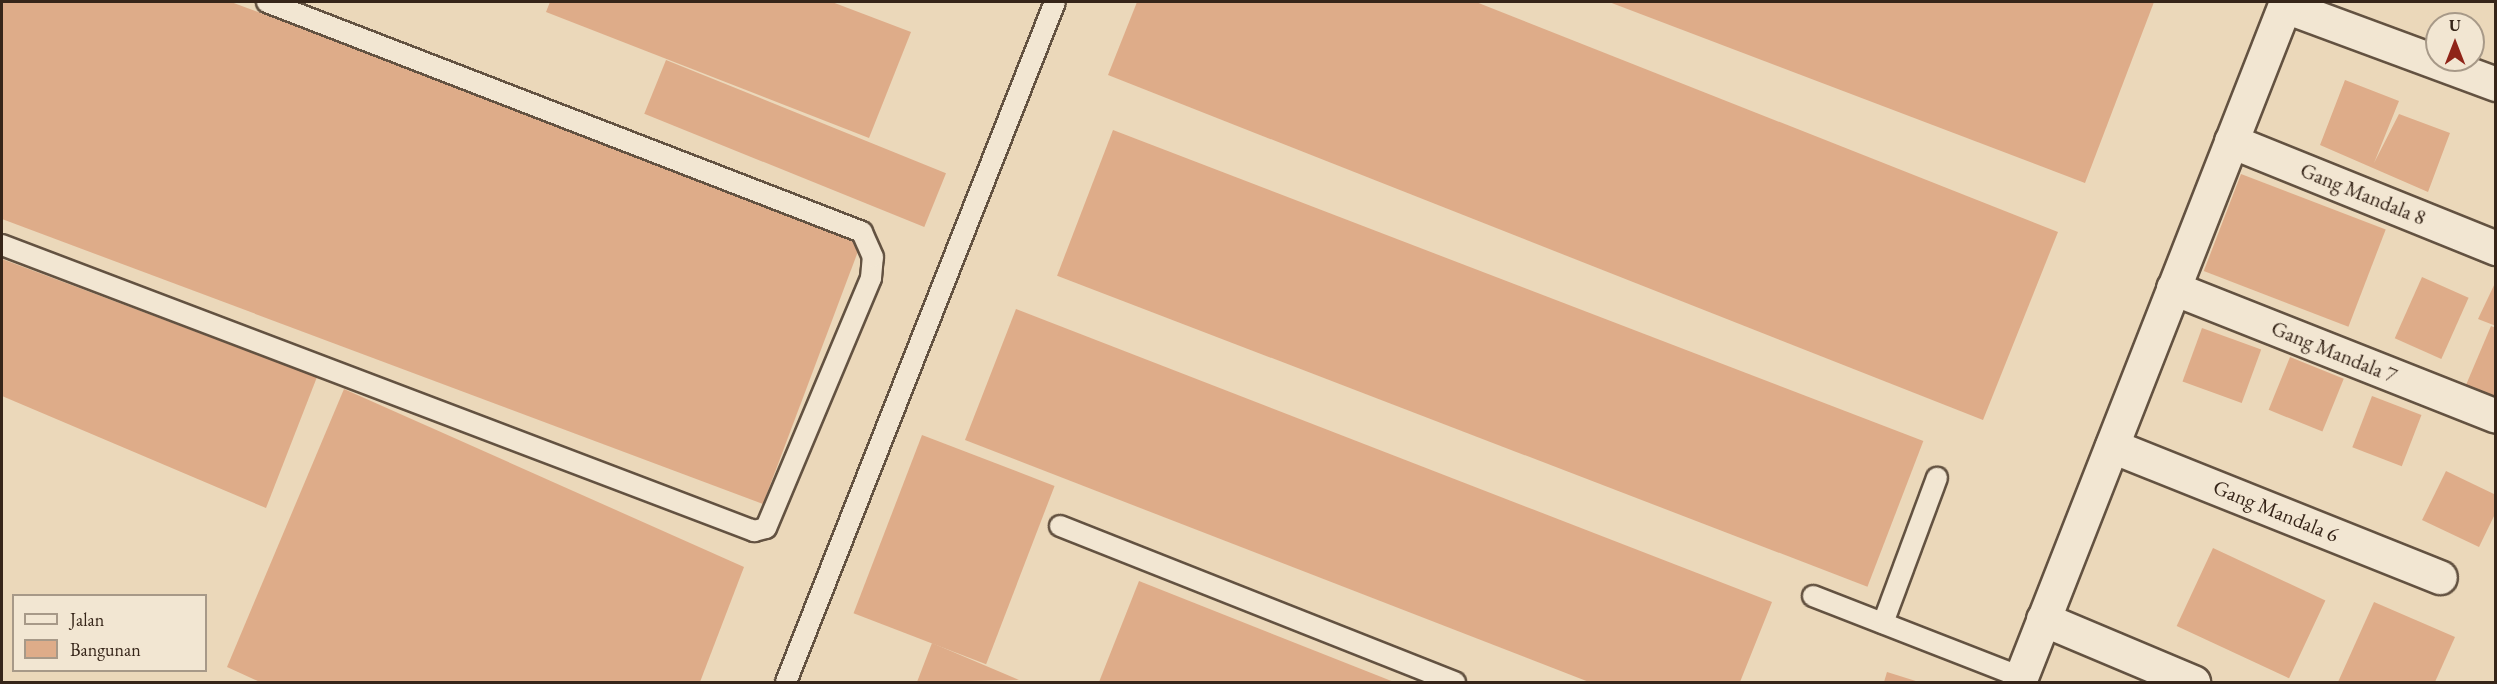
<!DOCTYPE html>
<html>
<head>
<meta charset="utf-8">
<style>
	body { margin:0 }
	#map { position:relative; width:2497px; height:684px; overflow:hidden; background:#ebd8ba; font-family:"EB Garamond",serif }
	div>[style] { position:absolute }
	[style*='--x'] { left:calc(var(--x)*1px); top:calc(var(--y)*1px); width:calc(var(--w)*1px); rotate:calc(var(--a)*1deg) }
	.building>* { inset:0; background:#deac89; transform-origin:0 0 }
	.roads { filter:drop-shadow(2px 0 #635241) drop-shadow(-2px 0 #635241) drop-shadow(0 2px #635241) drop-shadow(0 -2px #635241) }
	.service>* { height:20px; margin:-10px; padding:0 10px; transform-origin:10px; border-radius:10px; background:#f2e6d2 }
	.minor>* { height:33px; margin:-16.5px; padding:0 16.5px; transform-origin:16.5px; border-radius:16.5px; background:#f2e6d2 }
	span { translate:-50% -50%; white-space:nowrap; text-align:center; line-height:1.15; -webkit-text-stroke:4.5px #f2e6d2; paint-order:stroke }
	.street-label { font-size:21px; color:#362519 }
	.frame { position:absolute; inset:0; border:3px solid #362519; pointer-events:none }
	.legend { position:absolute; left:12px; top:594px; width:195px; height:78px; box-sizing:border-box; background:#f2e6d2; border:2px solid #a79988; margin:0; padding:8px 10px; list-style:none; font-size:18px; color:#362519 }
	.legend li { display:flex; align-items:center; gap:12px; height:30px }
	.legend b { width:30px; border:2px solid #a79988 }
	.north { position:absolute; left:2425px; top:12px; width:60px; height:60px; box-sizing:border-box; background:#f2e6d2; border:2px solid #a79988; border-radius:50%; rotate:0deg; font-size:16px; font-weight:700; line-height:24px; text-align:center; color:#362519 }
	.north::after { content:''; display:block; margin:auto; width:21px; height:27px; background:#8f2418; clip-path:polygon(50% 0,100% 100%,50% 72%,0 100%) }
</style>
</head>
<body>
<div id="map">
	<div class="building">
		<i style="clip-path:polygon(2px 2px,231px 2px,863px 238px,763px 504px,2px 219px)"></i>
		<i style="clip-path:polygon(550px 2px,832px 2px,911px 32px,869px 138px,546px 12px)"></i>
		<i style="clip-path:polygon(1137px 2px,1476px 2px,2058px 232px,1983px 420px,1108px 75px)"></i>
		<i style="clip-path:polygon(1609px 2px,2154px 2px,2085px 183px)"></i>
		<i style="left:666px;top:60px;width:302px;height:58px;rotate:22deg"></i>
		<i style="clip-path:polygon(2345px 80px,2399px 101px,2374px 163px,2399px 114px,2450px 133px,2428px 192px,2320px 145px)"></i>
		<i style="left:1113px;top:130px;width:868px;height:156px;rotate:21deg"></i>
		<i style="left:2241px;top:174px;width:155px;height:104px;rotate:21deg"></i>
		<i style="clip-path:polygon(2px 259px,317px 377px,266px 508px,2px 396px)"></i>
		<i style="left:2422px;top:277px;width:51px;height:67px;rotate:24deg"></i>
		<i style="clip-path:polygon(2496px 281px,2496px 326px,2478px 319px)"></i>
		<i style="clip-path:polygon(1016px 309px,1772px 602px,1740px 682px,1589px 682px,965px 440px)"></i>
		<i style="clip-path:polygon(2491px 326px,2496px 328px,2496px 406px,2463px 392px)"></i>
		<i style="left:2202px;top:328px;width:63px;height:57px;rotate:20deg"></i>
		<i style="left:2290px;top:357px;width:58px;height:57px;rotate:22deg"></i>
		<i style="clip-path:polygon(344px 389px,744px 567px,700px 682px,260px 682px,227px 667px)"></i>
		<i style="left:2372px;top:396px;width:53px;height:55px;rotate:21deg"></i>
		<i style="left:922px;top:435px;width:142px;height:191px;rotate:21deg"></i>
		<i style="clip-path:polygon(2446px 471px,2496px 495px,2496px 512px,2479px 547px,2422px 520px)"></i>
		<i style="left:2213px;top:548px;width:124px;height:86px;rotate:25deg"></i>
		<i style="clip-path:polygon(1139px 581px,1394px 682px,1099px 682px)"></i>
		<i style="clip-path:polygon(2374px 602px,2455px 637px,2435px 682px,2338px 682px)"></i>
		<i style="clip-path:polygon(932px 643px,1019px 680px,917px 682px)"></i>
		<i style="clip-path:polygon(1887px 672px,1919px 682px,1884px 682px)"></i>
	</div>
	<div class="roads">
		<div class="service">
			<i style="--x:2;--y:245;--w:805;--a:20.82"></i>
			<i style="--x:754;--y:531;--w:12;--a:-14"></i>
			<i style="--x:766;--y:528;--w:271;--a:-67.2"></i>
			<i style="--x:871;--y:278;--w:21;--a:-85"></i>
			<i style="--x:873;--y:257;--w:27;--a:-114"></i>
			<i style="--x:862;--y:232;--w:638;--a:-158.87"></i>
			<i style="--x:1060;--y:526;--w:425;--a:21.6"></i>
			<i style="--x:1813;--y:596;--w:223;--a:21.3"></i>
			<i style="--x:1883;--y:623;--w:155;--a:-69.6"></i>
			<i style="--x:786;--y:682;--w:731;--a:-68.42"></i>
		</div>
		<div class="minor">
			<i style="--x:2285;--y:6;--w:225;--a:20.3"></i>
			<i style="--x:2231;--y:141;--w:286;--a:22"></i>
			<i style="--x:2173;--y:288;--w:347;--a:21.6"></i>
			<i style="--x:2112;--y:446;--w:353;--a:21.8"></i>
			<i style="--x:2043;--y:619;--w:163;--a:22.8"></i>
			<i style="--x:2019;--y:682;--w:731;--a:-68.56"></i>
		</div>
	</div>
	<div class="street-label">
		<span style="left:2363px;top:194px;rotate:22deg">Gang Mandala 8</span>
		<span style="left:2334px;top:352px;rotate:22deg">Gang Mandala 7</span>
		<span style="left:2276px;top:511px;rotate:22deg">Gang Mandala 6</span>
	</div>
	<div class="frame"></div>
	<ul class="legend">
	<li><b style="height:8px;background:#f2e6d2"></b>Jalan</li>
	<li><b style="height:16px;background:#deac89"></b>Bangunan</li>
	</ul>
	<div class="north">U</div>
</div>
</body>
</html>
